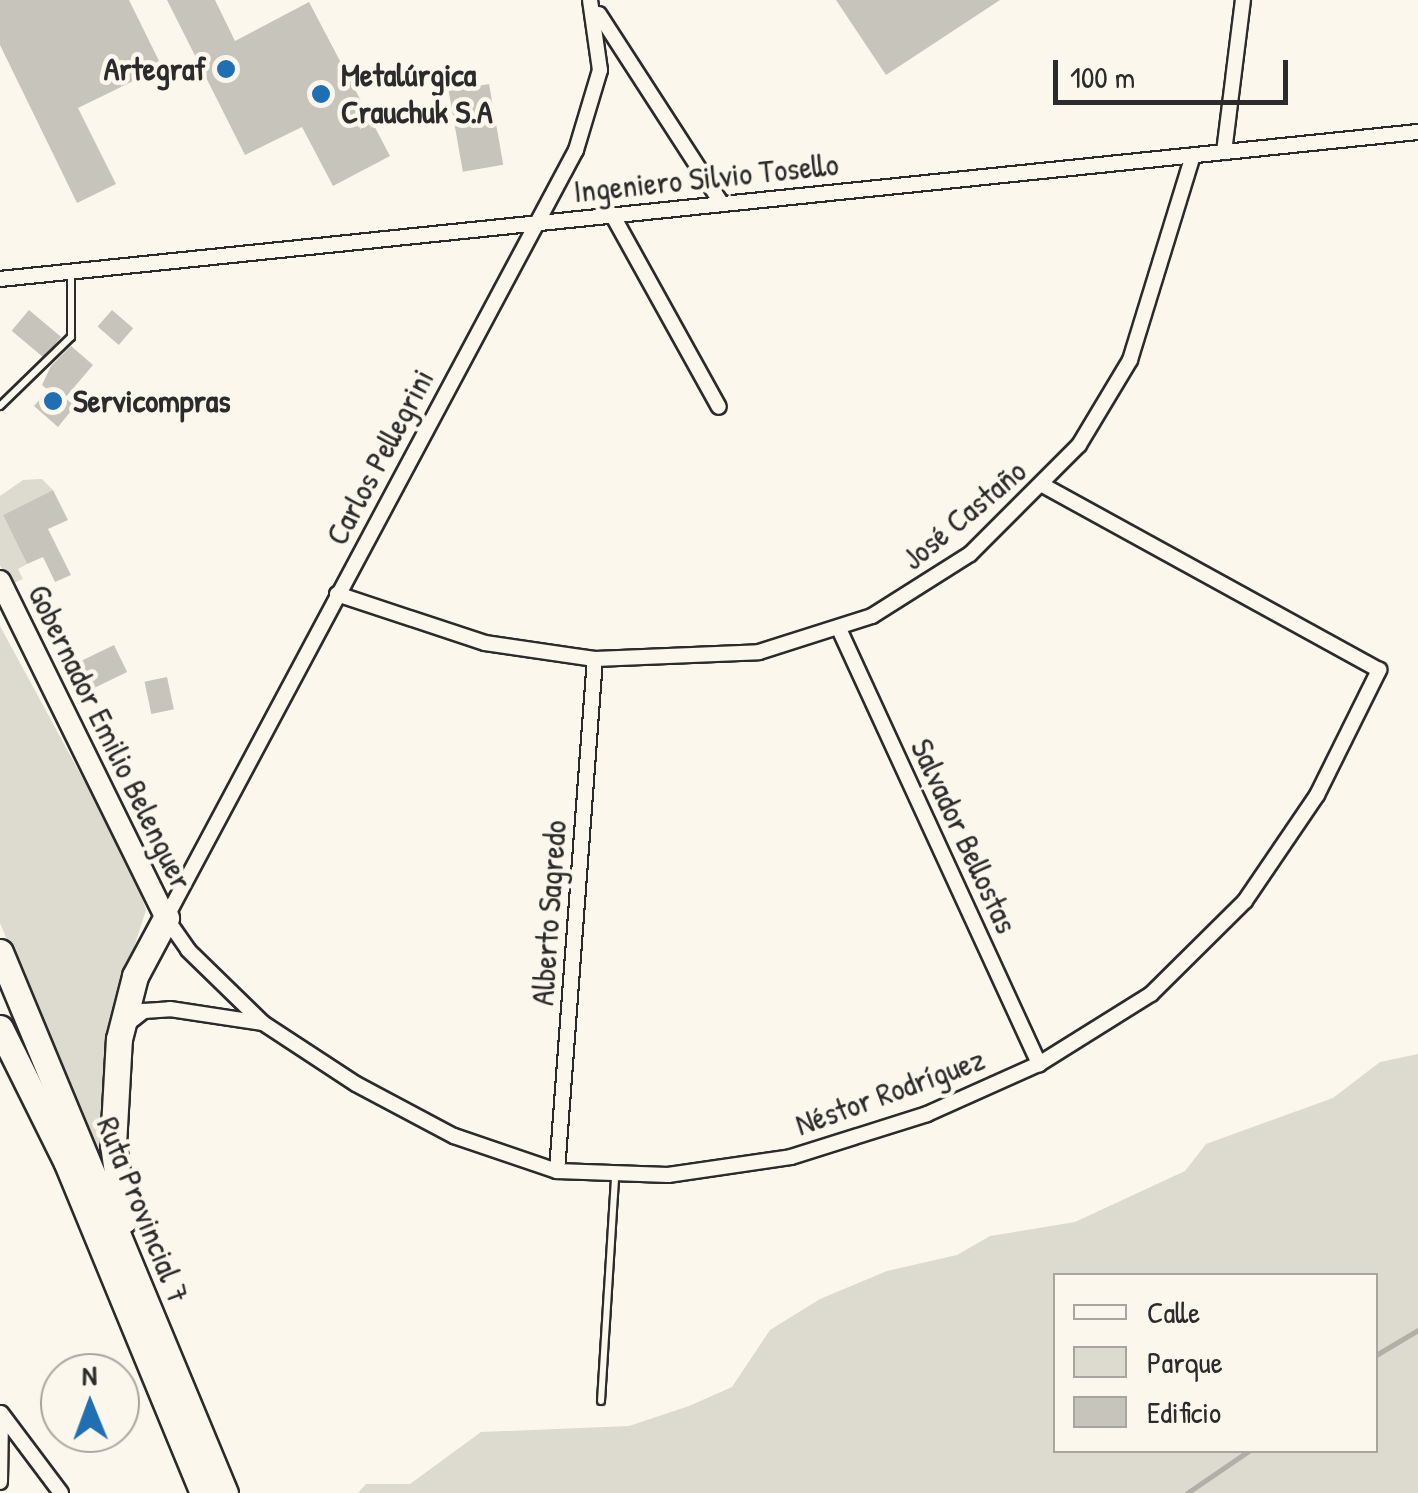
<!DOCTYPE html>
<html>
<head>
<meta charset="utf-8">
<style>
	body { margin:0 }
	#map { position:relative; width:1418px; height:1493px; overflow:hidden; background:#fbf7ec; font-family:"Patrick Hand",sans-serif }
	div>[style] { position:absolute }
	[style*='--x'] { left:calc(var(--x)*1px); top:calc(var(--y)*1px); width:calc(var(--w)*1px); rotate:calc(var(--a)*1deg) }
	.green>* { inset:0; background:#dddad0 }
	.stream>* { height:5px; margin:-2.5px; padding:0 2.5px; transform-origin:2.5px; border-radius:2.5px; background:#b1afa7 }
	.building>* { inset:0; background:#c7c4bc; transform-origin:0 0 }
	.roads { filter:drop-shadow(2px 0 #2b2b2b) drop-shadow(-2px 0 #2b2b2b) drop-shadow(0 2px #2b2b2b) drop-shadow(0 -2px #2b2b2b) }
	.lane>* { height:6px; margin:-3px; padding:0 3px; transform-origin:3px; border-radius:3px; background:#fbf7ec }
	.street>* { height:14px; margin:-7px; padding:0 7px; transform-origin:7px; border-radius:7px; background:#fbf7ec }
	.secondary>* { height:20px; margin:-10px; padding:0 10px; transform-origin:10px; border-radius:10px; background:#fbf7ec }
	.highway>* { height:25px; margin:-12.5px; padding:0 12.5px; transform-origin:12.5px; border-radius:12.5px; background:#fbf7ec }
	.dots>* { width:28px; height:28px; translate:-50% -50%; box-sizing:border-box; border:5px solid #fbf7ec; border-radius:50% }
	span { translate:-50% -50%; white-space:nowrap; text-align:center; line-height:1.15; -webkit-text-stroke:9px #fbf7ec; paint-order:stroke }
	.poi-label { font-size:32px; color:#2b2b2b; font-weight:700 }
	.right { translate:-100% -50%; text-align:right }
	.left { translate:0 -50%; text-align:left }
	.street-label { font-size:32px; color:#2b2b2b }
	.legend { position:absolute; left:1053px; top:1273px; width:325px; height:180px; box-sizing:border-box; background:#fbf7ec; border:2px solid #a8a59f; margin:0; padding:12px 18px; list-style:none; font-size:30px; color:#2b2b2b }
	.legend li { display:flex; align-items:center; gap:20px; height:50px }
	.legend b { width:50px; border:2px solid #a8a59f }
	.north { position:absolute; left:40px; top:1353px; width:100px; height:100px; box-sizing:border-box; background:#fbf7ec; border:2px solid #a8a59f; border-radius:50%; rotate:359deg; font-size:28px; font-weight:700; line-height:40px; text-align:center; color:#2b2b2b }
	.north::after { content:''; display:block; margin:auto; width:35px; height:45px; background:#1f6fb2; clip-path:polygon(50% 0,100% 100%,50% 72%,0 100%) }
	.scale { position:absolute; left:1053px; top:60px; width:235px; height:45px; box-sizing:border-box; border:5px solid #2b2b2b; border-top:0; padding-left:12px; font-size:30px; line-height:35px; white-space:nowrap; color:#2b2b2b; -webkit-text-stroke:8px #fbf7ec; paint-order:stroke }
</style>
</head>
<body>
<div id="map">
	<div class="green">
		<i style="clip-path:polygon(42px 479px,53px 490px,3px 515px,27px 564px,18px 569px,23px 579px,9px 585px,0 565px,0 496px,23px 480px)"></i>
		<i style="clip-path:polygon(0 626px,133px 871px,146px 910px,108px 1028px,104px 1171px,0 923px)"></i>
		<i style="clip-path:polygon(evenodd,1418px 1054px,1418px 1493px,358px 1493px,366px 1484px,410px 1484px,481px 1432px,629px 1426px,689px 1406px,732px 1387px,770px 1330px,820px 1299px,887px 1271px,957px 1255px,990px 1236px,1075px 1222px,1185px 1171px,1206px 1144px,1333px 1098px,1380px 1062px,1418px 1054px,1056px 1276px,1376px 1276px,1376px 1450px,1056px 1450px,1056px 1276px)"></i>
	</div>
	<div class="stream">
		<i style="--x:1376;--y:1355;--w:49;--a:-30.8"></i>
		<i style="--x:1187;--y:1493;--w:76;--a:-34.3"></i>
	</div>
	<div class="building">
		<i style="clip-path:polygon(0 0,129px 0,162px 67px,78px 108px,116px 184px,77px 203px,0 45px)"></i>
		<i style="clip-path:polygon(167px 0,215px 0,235px 41px,309px 2px,390px 156px,333px 186px,302px 127px,245px 155px)"></i>
		<i style="clip-path:polygon(836px 0,1000px 0,886px 75px)"></i>
		<i style="left:489px;top:84px;width:82px;height:41px;rotate:80deg"></i>
		<i style="left:29px;top:310px;width:42px;height:27px;rotate:40deg"></i>
		<i style="left:112px;top:310px;width:28px;height:22px;rotate:41deg"></i>
		<i style="clip-path:polygon(71px 346px,93px 365px,65px 398px,75px 406px,58px 427px,34px 406px,48px 390px,42px 385px,51px 366px)"></i>
		<i style="clip-path:polygon(53px 490px,68px 520px,48px 529px,71px 575px,55px 582px,43px 557px,27px 564px,3px 515px)"></i>
		<i style="left:114px;top:645px;width:30px;height:47px;rotate:64deg"></i>
		<i style="left:167px;top:677px;width:33px;height:23px;rotate:78deg"></i>
	</div>
	<div class="roads">
		<div class="lane">
			<i style="--x:0;--y:406;--w:99;--a:-44.2"></i>
			<i style="--x:71;--y:337;--w:63;--a:-90"></i>
			<i style="--x:601;--y:1401;--w:225;--a:-86.4"></i>
		</div>
		<div class="street">
			<i style="--x:590;--y:0;--w:71;--a:81.9"></i>
			<i style="--x:600;--y:70;--w:84;--a:106.7"></i>
			<i style="--x:576;--y:150;--w:871;--a:118.1"></i>
			<i style="--x:166;--y:918;--w:39;--a:55"></i>
			<i style="--x:188;--y:950;--w:105;--a:44.2"></i>
			<i style="--x:263;--y:1023;--w:111;--a:33.3"></i>
			<i style="--x:356;--y:1084;--w:111;--a:28"></i>
			<i style="--x:454;--y:1136;--w:109;--a:18.8"></i>
			<i style="--x:557;--y:1171;--w:111;--a:2.1"></i>
			<i style="--x:668;--y:1175;--w:124;--a:-8.3"></i>
			<i style="--x:791;--y:1157;--w:143;--a:-17.5"></i>
			<i style="--x:927;--y:1114;--w:123;--a:-24.1"></i>
			<i style="--x:1039;--y:1064;--w:132;--a:-32"></i>
			<i style="--x:1151;--y:994;--w:132;--a:-44.7"></i>
			<i style="--x:1245;--y:901;--w:128;--a:-55.8"></i>
			<i style="--x:1317;--y:795;--w:140;--a:-63.6"></i>
			<i style="--x:1379;--y:670;--w:384;--a:-151.2"></i>
			<i style="--x:599;--y:14;--w:226;--a:57.1"></i>
			<i style="--x:1224;--y:152;--w:153;--a:-82.9"></i>
			<i style="--x:613;--y:216;--w:218;--a:61"></i>
			<i style="--x:0;--y:279;--w:1426;--a:-5.92"></i>
			<i style="--x:337;--y:594;--w:156;--a:18.3"></i>
			<i style="--x:485;--y:643;--w:111;--a:8.3"></i>
			<i style="--x:595;--y:659;--w:164;--a:-2.4"></i>
			<i style="--x:759;--y:652;--w:119;--a:-17.7"></i>
			<i style="--x:872;--y:616;--w:116;--a:-32.3"></i>
			<i style="--x:970;--y:554;--w:154;--a:-45"></i>
			<i style="--x:1079;--y:445;--w:99;--a:-59"></i>
			<i style="--x:1130;--y:360;--w:214;--a:-72.9"></i>
			<i style="--x:840;--y:631;--w:477;--a:65.3"></i>
			<i style="--x:126;--y:1025;--w:23;--a:-38"></i>
			<i style="--x:144;--y:1011;--w:26;--a:-4"></i>
			<i style="--x:170;--y:1009;--w:94;--a:8.6"></i>
			<i style="--x:557;--y:1171;--w:513;--a:-85.76"></i>
			<i style="--x:1;--y:1413;--w:100;--a:53.1"></i>
			<i style="--x:0;--y:1482;--w:66;--a:-89.1"></i>
		</div>
		<div class="secondary">
			<i style="--x:0;--y:581;--w:376;--a:63.8"></i>
		</div>
		<div class="highway">
			<i style="--x:0;--y:952;--w:586;--a:67.42"></i>
			<i style="--x:0;--y:1028;--w:151;--a:63.6"></i>
			<i style="--x:67;--y:1163;--w:357;--a:67.6"></i>
			<i style="--x:124;--y:1220;--w:76;--a:-98.3"></i>
			<i style="--x:113;--y:1145;--w:106;--a:-86.8"></i>
			<i style="--x:119;--y:1039;--w:65;--a:-75.7"></i>
			<i style="--x:135;--y:976;--w:66;--a:-61.9"></i>
		</div>
	</div>
	<div class="dots">
		<i style="left:226px;top:69px;background:#1f6fb2"></i>
		<i style="left:321px;top:94px;background:#1f6fb2"></i>
		<i style="left:53px;top:401px;background:#1f6fb2"></i>
	</div>
	<div class="poi-label">
		<span class="right" style="left:206px;top:69px">Artegraf</span>
		<span class="left" style="left:341px;top:94px">Metalúrgica<br>Crauchuk S.A</span>
		<span class="left" style="left:73px;top:401px">Servicompras</span>
	</div>
	<div class="street-label">
		<span style="left:706px;top:178px;rotate:-6deg">Ingeniero Silvio Tosello</span>
		<span style="left:380px;top:457px;rotate:-62deg">Carlos Pellegrini</span>
		<span style="left:964px;top:515px;rotate:-40deg">José Castaño</span>
		<span style="left:110px;top:737px;rotate:64deg">Gobernador Emilio Belenguer</span>
		<span style="left:964px;top:836px;rotate:65deg">Salvador Bellostas</span>
		<span style="left:549px;top:913px;rotate:-86deg">Alberto Sagredo</span>
		<span style="left:890px;top:1092px;rotate:-20deg">Néstor Rodríguez</span>
		<span style="left:143px;top:1210px;rotate:68deg">Ruta Provincial 7</span>
	</div>
	<ul class="legend">
	<li><b style="height:12px;background:#fbf7ec"></b>Calle</li>
	<li><b style="height:28px;background:#dddad0"></b>Parque</li>
	<li><b style="height:28px;background:#c7c4bc"></b>Edificio</li>
	</ul>
	<div class="north">N</div>
	<div class="scale">100 m</div>
</div>
</body>
</html>
